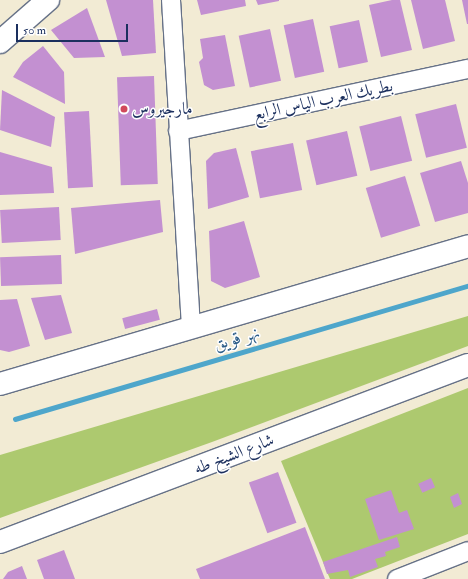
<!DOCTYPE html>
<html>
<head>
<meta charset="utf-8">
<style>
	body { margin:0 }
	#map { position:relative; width:468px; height:579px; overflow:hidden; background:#f2ebd4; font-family:"IM FELL Double Pica",Amiri,serif }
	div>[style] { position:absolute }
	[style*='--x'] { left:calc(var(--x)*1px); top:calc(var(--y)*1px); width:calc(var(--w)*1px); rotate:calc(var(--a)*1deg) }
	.green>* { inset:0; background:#adc96f }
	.stream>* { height:4.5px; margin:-2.25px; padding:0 2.25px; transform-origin:2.25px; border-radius:2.25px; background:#4ea6cb }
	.building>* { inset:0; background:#c390d1; transform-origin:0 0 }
	.roads { filter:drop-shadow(1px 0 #667187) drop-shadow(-1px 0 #667187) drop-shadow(0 1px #667187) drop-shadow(0 -1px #667187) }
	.minor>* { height:18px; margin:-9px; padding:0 9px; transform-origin:9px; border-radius:9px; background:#fff }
	.major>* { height:22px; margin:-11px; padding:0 11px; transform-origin:11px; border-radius:11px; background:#fff }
	.dots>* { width:11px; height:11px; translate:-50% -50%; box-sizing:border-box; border:2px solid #fff; border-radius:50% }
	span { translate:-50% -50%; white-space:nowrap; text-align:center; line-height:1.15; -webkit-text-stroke:3px #fff; paint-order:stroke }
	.street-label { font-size:17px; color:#1b2f5e }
	.poi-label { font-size:17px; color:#1b2f5e }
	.left { translate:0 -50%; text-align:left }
	.water-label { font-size:18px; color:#2f5f8a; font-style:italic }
	.scale { position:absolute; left:16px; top:24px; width:112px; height:18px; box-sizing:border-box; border:2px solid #1b2f5e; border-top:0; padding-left:5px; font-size:12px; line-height:14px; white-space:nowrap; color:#1b2f5e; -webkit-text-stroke:3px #fff; paint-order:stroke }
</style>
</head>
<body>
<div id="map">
	<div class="green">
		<i style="clip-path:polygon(468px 316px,468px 346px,212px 442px,0 518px,0 455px)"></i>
		<i style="clip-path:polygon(468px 388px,468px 534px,352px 579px,330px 579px,281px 461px)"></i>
	</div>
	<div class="stream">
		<i style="--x:15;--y:419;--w:472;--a:-16.4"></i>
	</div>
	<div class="building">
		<i style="clip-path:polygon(106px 0,153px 0,156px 53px,122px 56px)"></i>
		<i style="clip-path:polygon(197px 0,245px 0,246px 6px,201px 15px)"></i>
		<i style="clip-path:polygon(256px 0,279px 0,279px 1px,258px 5px)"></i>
		<i style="clip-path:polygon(392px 0,400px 0,412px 50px,381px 57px,369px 5px)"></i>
		<i style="clip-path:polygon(411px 0,445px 0,455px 41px,423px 49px)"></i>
		<i style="clip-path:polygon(462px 0,468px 0,468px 24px,467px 24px)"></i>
		<i style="clip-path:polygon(87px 8px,105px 57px,74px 58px,51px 30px)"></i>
		<i style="left:313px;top:19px;width:54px;height:30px;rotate:78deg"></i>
		<i style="left:359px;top:20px;width:43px;height:30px;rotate:78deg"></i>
		<i style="left:270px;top:29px;width:53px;height:32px;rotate:78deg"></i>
		<i style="clip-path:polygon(225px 35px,235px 86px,213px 90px,204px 85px,199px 62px,203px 58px,200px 39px)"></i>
		<i style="clip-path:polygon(43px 46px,64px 72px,65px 104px,13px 77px,23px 62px)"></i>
		<i style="left:154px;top:76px;width:108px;height:37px;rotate:88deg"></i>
		<i style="clip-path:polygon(2px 90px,55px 117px,51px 147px,0 130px)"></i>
		<i style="left:456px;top:104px;width:45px;height:42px;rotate:76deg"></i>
		<i style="left:89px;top:111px;width:76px;height:25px;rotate:87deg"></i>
		<i style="left:401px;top:116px;width:46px;height:43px;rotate:76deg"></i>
		<i style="left:347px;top:131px;width:46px;height:42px;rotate:77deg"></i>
		<i style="left:293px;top:143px;width:48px;height:43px;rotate:79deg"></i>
		<i style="clip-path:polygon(236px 148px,249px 197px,208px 209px,206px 161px,214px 153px)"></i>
		<i style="clip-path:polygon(0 152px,52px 167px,54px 193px,0 195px)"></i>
		<i style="clip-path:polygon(461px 161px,468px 183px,468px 213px,435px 222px,420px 173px)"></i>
		<i style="left:405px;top:176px;width:52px;height:41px;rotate:73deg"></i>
		<i style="clip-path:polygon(160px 200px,163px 232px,75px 254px,71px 208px)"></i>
		<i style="left:59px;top:207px;width:33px;height:59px;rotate:87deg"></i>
		<i style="clip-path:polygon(244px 221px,260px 277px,225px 288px,211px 281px,209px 231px)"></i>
		<i style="left:61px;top:255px;width:29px;height:61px;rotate:88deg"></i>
		<i style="clip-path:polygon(61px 295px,72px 333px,45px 340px,31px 298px)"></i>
		<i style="clip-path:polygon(17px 299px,30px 346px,9px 352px,0 350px,0 300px)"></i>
		<i style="left:157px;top:309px;width:11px;height:36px;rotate:75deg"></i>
		<i style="left:278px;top:472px;width:54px;height:31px;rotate:70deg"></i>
		<i style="left:431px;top:478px;width:10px;height:14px;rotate:66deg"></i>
		<i style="clip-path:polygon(391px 490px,399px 513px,407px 510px,414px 529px,379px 540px,365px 499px)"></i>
		<i style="clip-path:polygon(458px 493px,462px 504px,454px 508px,450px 497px)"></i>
		<i style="clip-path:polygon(305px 527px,325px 579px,200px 579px,196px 569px)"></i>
		<i style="clip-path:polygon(397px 537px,400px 547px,385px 552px,386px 556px,375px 559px,378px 567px,350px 577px,348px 570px,327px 574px,323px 562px)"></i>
		<i style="clip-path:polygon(64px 550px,75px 579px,44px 579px,37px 560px)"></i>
		<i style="clip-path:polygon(22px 566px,27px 579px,3px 579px,8px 572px)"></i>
	</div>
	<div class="roads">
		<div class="minor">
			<i style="--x:171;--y:0;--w:327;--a:86.5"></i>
			<i style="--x:178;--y:131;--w:297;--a:-12.1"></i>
			<i style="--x:397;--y:579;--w:76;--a:-21.5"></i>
		</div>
		<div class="major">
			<i style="--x:0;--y:42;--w:64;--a:-41.2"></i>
			<i style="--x:0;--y:384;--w:488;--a:-16.4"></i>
			<i style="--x:0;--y:542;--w:500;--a:-20.72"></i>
		</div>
	</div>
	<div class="dots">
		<i style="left:124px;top:109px;background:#d1495b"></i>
	</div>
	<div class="street-label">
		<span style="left:323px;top:100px;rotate:-12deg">بطريك العرب الياس الرابع</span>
		<span style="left:234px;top:454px;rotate:-21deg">شارع الشيخ طه</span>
	</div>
	<div class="poi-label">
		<span class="left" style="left:132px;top:109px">مارجيروس</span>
	</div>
	<div class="water-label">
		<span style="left:237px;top:339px;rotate:-16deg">نهر قويق</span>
	</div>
	<div class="scale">50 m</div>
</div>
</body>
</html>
